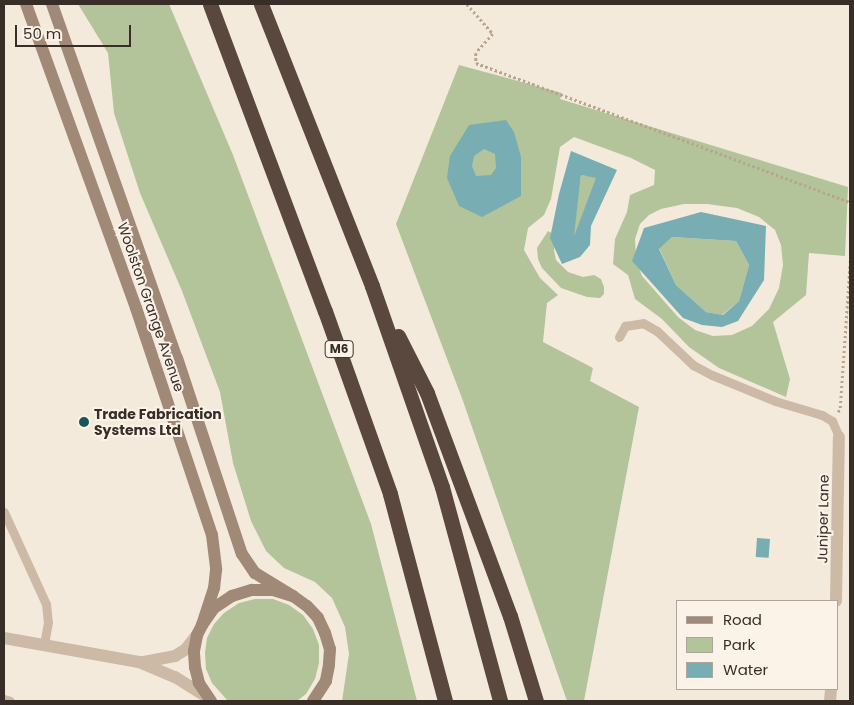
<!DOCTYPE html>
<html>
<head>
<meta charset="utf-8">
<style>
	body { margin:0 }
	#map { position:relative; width:854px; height:705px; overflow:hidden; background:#f4eadb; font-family:Poppins,sans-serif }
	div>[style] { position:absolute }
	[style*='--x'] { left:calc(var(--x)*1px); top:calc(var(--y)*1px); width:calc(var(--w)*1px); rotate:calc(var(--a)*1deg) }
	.green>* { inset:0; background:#b3c49a }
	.water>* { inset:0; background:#78adb3; transform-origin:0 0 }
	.path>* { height:2.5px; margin-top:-1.25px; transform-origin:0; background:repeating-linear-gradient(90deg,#b9a490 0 2.5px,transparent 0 5px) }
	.lane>* { height:9px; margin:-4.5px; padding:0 4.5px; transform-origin:4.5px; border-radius:4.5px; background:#cdbaa6 }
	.street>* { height:12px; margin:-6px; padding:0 6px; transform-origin:6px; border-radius:6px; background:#cdbaa6 }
	.secondary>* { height:12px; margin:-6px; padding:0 6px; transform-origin:6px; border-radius:6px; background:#a18977 }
	.highway>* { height:15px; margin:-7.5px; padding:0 7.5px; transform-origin:7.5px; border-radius:7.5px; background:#5a483e }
	.dots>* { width:14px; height:14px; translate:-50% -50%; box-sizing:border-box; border:2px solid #fbf3e8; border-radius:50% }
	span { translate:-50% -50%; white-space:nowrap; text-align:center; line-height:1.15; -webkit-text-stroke:4px #fbf3e8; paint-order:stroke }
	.shield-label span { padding:1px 4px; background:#fbf3e8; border:1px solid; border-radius:4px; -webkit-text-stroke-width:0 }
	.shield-label { font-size:12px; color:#382e27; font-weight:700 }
	.street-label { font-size:14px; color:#382e27 }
	.poi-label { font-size:14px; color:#382e27; font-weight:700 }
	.left { translate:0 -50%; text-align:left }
	.frame { position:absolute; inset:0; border:5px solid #382e27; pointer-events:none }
	.legend { position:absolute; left:676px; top:600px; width:162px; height:90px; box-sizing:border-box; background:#fbf3e8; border:1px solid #ada49b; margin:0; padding:6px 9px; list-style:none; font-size:15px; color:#382e27 }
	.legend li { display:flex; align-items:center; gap:10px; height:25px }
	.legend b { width:25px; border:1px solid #ada49b }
	.scale { position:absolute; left:15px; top:25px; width:116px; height:22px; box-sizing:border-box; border:2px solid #382e27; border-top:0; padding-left:6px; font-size:15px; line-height:18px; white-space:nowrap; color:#382e27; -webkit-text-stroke:4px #fbf3e8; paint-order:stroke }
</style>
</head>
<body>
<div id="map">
	<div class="green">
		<i style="clip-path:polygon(78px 4px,169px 4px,233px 155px,371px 524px,417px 701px,342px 701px,349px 654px,345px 627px,332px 598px,315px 582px,284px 568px,266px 551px,251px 521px,233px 463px,220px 392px,182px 291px,140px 193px,114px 113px,108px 53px)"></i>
		<i style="clip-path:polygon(evenodd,459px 65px,562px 93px,560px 99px,848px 187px,845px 256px,809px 253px,806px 295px,773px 322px,790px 379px,786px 397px,719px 368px,689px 347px,662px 319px,635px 299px,628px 275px,613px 264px,615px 239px,627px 212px,630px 195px,654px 185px,655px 170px,631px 158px,574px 137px,560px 147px,551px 199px,544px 215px,528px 228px,524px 250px,540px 278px,558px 295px,547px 303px,543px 342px,593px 368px,590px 381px,639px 407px,584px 701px,567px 701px,463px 401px,396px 224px,459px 65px,684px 204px,707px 204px,737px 208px,759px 217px,775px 230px,781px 245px,783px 265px,779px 288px,769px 309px,752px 326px,732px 335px,713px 336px,695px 330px,678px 317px,642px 276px,636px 259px,635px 239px,640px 224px,649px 215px,661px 209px,684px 204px)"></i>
		<i style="clip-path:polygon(581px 175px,597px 177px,573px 239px)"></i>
		<i style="clip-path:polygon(548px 231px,557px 236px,554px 250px,556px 260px,568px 272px,583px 277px,594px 275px,601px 279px,604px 287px,604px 294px,600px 298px,587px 297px,561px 288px,542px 268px,538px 259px,537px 248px)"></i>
		<i style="clip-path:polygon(672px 237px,736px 241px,749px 265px,739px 301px,722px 315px,706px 312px,676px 285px,659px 248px)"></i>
		<i style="clip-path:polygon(255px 599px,273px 599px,289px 605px,303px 615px,313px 629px,319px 645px,319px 663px,315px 679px,306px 694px,297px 701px,228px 701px,212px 683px,206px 669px,205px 653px,207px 638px,214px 624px,224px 613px,239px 603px)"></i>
	</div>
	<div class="water">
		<i style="clip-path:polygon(evenodd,506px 120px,514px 132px,521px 157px,521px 196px,482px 217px,459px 206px,447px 178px,450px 156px,469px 125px,506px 120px,484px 149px,495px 154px,496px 168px,491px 175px,476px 176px,472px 166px,474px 156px,484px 149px)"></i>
		<i style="clip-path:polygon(evenodd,571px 151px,617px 170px,591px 226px,590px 245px,580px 257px,562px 264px,550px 238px,559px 194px,571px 151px,581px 175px,596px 178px,574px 236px,581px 175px)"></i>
		<i style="clip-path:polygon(evenodd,701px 212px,766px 226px,764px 280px,738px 321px,722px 327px,702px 325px,683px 318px,632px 261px,644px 228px,701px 212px,672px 237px,736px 241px,749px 265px,739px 301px,723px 315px,706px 312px,676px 285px,659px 249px,672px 237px)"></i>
		<i style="left:757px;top:538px;width:13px;height:19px;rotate:4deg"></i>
	</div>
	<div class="path">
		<i style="--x:467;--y:4;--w:40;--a:49"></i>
		<i style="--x:493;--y:34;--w:25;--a:132"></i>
		<i style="--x:476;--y:53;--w:10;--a:90"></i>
		<i style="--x:476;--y:63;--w:399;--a:20.4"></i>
		<i style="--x:838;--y:412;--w:4;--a:-63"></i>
		<i style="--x:840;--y:408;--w:148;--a:-86.1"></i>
	</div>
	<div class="lane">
		<i style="--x:619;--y:337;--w:13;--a:-61"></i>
		<i style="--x:625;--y:326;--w:18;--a:-9"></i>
		<i style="--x:643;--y:323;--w:16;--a:30"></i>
		<i style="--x:657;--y:331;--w:50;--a:43.4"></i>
		<i style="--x:693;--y:365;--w:21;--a:28"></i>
		<i style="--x:712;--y:375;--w:68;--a:22.4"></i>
		<i style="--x:775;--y:401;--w:49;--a:16.6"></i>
		<i style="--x:822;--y:415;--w:12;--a:31"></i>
		<i style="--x:832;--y:421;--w:17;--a:66"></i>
		<i style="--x:4;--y:512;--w:101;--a:65.5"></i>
		<i style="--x:46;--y:604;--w:18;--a:84"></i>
		<i style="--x:48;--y:622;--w:23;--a:100"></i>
		<i style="--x:4;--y:699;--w:6;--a:18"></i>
	</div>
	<div class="street">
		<i style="--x:836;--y:601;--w:164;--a:-89"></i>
		<i style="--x:4;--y:638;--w:137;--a:10.1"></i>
		<i style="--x:139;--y:662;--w:39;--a:23"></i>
		<i style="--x:175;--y:677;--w:38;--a:32"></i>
		<i style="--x:144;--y:662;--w:32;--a:-11"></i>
		<i style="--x:175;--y:656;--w:13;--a:-32"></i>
		<i style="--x:186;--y:649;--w:18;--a:-52"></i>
		<i style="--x:830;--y:701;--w:12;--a:-85"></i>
	</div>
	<div class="secondary">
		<i style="--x:26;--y:4;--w:323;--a:70.1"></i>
		<i style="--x:136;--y:308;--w:239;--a:71.5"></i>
		<i style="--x:212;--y:535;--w:35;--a:83"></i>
		<i style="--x:216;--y:570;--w:18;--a:96"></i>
		<i style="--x:214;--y:588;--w:39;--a:108"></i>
		<i style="--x:52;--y:4;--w:375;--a:70.6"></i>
		<i style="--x:177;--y:358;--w:206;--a:71.7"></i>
		<i style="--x:242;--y:554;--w:23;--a:56"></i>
		<i style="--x:255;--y:573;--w:44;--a:31.2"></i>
		<i style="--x:211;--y:701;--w:22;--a:-124"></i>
		<i style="--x:199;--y:683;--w:16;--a:-104"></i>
		<i style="--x:195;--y:667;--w:16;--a:-94"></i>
		<i style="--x:194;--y:651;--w:16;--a:-79"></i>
		<i style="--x:197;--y:635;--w:11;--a:-63"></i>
		<i style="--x:202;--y:625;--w:21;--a:-55"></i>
		<i style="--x:214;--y:608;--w:22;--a:-34"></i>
		<i style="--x:232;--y:596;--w:21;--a:-17"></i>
		<i style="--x:252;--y:590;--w:21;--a:0"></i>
		<i style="--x:273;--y:590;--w:21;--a:17"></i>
		<i style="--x:293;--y:596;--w:17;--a:36"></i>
		<i style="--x:307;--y:606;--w:16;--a:47"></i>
		<i style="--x:318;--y:618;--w:17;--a:65"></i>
		<i style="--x:325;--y:633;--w:17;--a:73"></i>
		<i style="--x:330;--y:649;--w:16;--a:94"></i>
		<i style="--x:329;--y:665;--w:16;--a:101"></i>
		<i style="--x:326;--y:681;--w:24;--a:123"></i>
	</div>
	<div class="highway">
		<i style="--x:210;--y:4;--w:328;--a:69.5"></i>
		<i style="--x:325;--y:311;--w:194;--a:70.4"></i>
		<i style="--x:390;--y:494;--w:214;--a:75.1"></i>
		<i style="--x:261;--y:4;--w:303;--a:68.5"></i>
		<i style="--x:372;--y:286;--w:213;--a:70.8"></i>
		<i style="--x:442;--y:487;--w:222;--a:74.8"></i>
		<i style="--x:398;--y:336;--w:64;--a:63"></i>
		<i style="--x:427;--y:393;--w:238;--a:69.6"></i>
		<i style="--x:510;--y:616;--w:89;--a:73"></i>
	</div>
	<div class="dots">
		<i style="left:84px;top:422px;background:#19555d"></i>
	</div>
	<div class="shield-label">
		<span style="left:339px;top:349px">M6</span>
	</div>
	<div class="street-label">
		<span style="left:151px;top:307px;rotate:71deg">Woolston Grange Avenue</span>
		<span style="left:823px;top:519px;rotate:-89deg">Juniper Lane</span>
	</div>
	<div class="poi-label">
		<span class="left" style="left:94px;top:422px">Trade Fabrication<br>Systems Ltd</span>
	</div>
	<div class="frame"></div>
	<ul class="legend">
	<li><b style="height:6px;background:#a18977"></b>Road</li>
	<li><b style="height:14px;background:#b3c49a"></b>Park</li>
	<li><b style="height:14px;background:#78adb3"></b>Water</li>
	</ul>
	<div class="scale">50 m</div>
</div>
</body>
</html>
